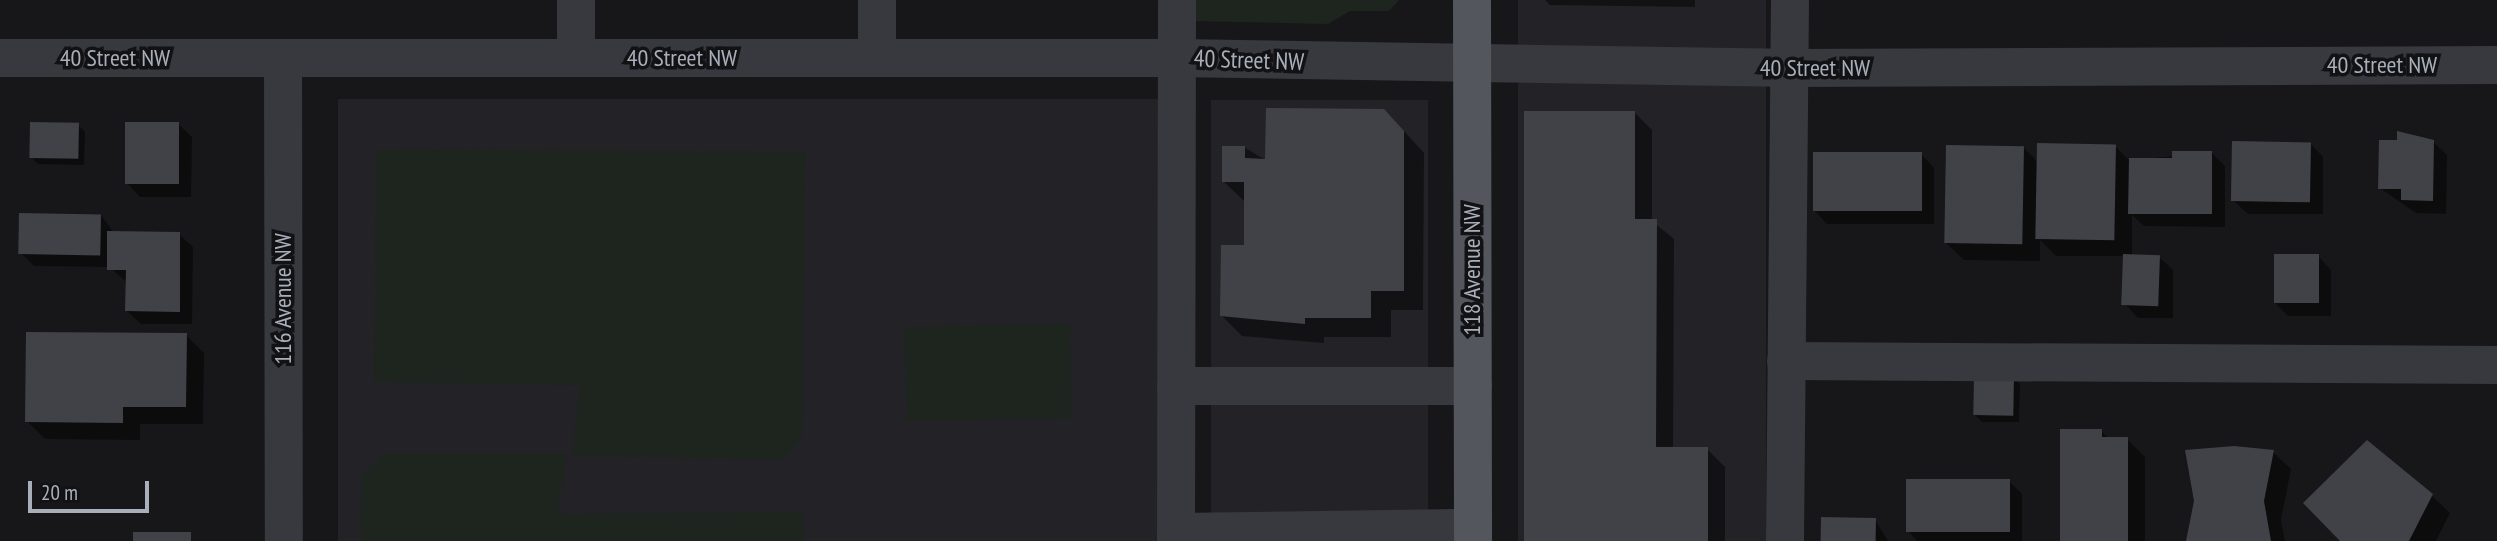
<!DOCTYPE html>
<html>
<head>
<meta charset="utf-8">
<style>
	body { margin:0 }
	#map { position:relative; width:2497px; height:541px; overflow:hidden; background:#17171a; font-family:"PT Sans Narrow",sans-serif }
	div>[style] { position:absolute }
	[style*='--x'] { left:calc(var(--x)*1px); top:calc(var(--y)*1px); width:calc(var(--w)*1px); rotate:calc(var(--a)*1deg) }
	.built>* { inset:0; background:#232327; transform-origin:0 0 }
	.green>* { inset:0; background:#1d251e; transform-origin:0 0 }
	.shadow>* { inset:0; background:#0007 }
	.building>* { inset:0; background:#414247; transform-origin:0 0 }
	.minor>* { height:38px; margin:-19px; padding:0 19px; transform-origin:19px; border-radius:19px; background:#38393f }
	.major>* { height:38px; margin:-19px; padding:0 19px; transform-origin:19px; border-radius:19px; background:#54565e }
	span { translate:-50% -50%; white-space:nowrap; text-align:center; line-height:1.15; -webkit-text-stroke:7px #121215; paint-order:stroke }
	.street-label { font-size:24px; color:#a8afba }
	.scale { position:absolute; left:28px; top:481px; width:121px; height:32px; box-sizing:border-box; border:4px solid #a8afba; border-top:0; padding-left:9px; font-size:21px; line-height:24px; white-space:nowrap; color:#a8afba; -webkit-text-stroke:5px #121215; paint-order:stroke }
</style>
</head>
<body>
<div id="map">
	<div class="built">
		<i style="left:1518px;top:0;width:248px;height:541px"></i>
		<i style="left:338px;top:99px;width:820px;height:442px"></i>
		<i style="left:1211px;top:100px;width:217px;height:441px"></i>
	</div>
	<div class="green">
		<i style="clip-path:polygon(1191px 0,1399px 0,1389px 11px,1350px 11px,1328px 24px,1192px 21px)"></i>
		<i style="clip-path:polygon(376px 150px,805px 151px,802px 439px,782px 459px,573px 456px,579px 385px,374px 382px)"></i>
		<i style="left:1070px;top:324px;width:94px;height:165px;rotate:89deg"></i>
		<i style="clip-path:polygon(385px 454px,567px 454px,557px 514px,803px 512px,803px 541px,361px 541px,362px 476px)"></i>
	</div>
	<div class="shadow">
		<i style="clip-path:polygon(1545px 0,1695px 0,1695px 7px,1550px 5px)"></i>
		<i style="clip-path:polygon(1634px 112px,1652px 130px,1652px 221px,1674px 239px,1673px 449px,1707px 449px,1725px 467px,1725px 541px,1526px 541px)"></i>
		<i style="clip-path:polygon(178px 124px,192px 137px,191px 197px,140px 197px,127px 183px)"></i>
		<i style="clip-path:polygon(78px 125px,85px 132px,84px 165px,38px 164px,31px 157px)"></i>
		<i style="clip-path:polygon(1404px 131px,1424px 153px,1423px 310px,1391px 310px,1391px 337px,1324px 337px,1324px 343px,1242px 336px,1222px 316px,1245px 247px,1245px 202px,1223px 181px,1244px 147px,1267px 161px)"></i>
		<i style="clip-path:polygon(2433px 142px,2447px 155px,2446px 214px,2416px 213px,2380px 188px)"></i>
		<i style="clip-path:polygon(2310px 143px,2323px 157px,2323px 214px,2248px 214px,2234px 201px)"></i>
		<i style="clip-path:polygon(2115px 146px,2129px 160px,2212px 153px,2225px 166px,2225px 227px,2144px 226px,2132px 215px,2132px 256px,2159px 257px,2173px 270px,2173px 318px,2138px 318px,2125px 304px,2125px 256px,2056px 256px,2040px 240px,2040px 261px,1964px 260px,1946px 243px,2023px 147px,2039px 163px)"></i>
		<i style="clip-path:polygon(1921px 154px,1934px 168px,1934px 224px,1827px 224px,1814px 210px)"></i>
		<i style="clip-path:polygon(101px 215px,114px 233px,179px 234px,193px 247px,192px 324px,141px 324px,127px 311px,128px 283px,109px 267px,34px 266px,21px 253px)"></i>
		<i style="clip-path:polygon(2318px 256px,2331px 270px,2331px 316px,2288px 316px,2275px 303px)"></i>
		<i style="clip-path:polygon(186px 335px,204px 353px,203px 424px,140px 424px,140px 440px,45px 439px,27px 421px)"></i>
		<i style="clip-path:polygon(2013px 377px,2020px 384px,2019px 422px,1982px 422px,1975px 415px)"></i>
		<i style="clip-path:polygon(2101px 431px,2109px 439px,2127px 439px,2145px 457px,2145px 541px,2062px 541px)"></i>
		<i style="clip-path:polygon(2273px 452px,2291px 469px,2281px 520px,2285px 541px,2188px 541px)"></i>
		<i style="clip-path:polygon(2009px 481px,2022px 494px,2022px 541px,1917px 541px,1909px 532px)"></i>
		<i style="clip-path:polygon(2432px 496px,2450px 513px,2436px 541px,2343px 541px)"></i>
		<i style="clip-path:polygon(1875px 520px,1888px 541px,1823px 541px)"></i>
	</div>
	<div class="building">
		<i style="clip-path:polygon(1266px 108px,1384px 109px,1404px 131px,1404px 291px,1371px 291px,1371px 318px,1305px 318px,1305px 324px,1220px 316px,1221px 245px,1244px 245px,1244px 182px,1222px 182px,1222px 146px,1245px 146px,1245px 158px,1265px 159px)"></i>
		<i style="clip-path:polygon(1524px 111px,1635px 111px,1635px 219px,1657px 219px,1656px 447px,1708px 447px,1708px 541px,1524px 541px)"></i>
		<i style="left:30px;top:122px;width:49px;height:36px;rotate:1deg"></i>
		<i style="left:125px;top:122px;width:54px;height:62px"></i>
		<i style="clip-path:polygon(2397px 131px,2434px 140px,2433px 201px,2401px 200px,2401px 189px,2378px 189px,2379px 140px,2397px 140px)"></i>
		<i style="left:2232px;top:141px;width:79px;height:60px;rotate:1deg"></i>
		<i style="left:2037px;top:143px;width:79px;height:96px;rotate:1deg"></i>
		<i style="left:1946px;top:145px;width:78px;height:98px;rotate:1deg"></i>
		<i style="clip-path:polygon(2172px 151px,2212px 151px,2212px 214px,2128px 214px,2129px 158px,2172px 158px)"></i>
		<i style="left:1813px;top:152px;width:109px;height:59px"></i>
		<i style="left:19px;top:213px;width:82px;height:41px;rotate:1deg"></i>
		<i style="clip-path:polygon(107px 231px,180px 232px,180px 312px,125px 311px,126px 270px,107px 270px)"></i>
		<i style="left:2123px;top:254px;width:37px;height:51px;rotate:2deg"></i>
		<i style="left:2274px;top:254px;width:45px;height:49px"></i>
		<i style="clip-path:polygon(26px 332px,187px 333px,186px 407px,123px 407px,123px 423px,25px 422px)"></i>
		<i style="left:1974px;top:374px;width:40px;height:41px;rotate:1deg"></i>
		<i style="clip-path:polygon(2060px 429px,2102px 429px,2102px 437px,2128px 437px,2128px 541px,2060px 541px)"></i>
		<i style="clip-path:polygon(2367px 440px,2433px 494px,2409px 541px,2340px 541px,2303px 503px)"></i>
		<i style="clip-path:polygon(2234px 446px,2274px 450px,2264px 501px,2271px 541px,2186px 541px,2194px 501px,2185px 450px)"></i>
		<i style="left:2010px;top:479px;width:53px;height:104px;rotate:90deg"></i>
		<i style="left:1821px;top:517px;width:55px;height:24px;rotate:1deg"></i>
		<i style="left:133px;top:532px;width:58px;height:9px"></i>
	</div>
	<div class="minor">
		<i style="--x:877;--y:0;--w:58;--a:90"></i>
		<i style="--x:0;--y:58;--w:1177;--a:0"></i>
		<i style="--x:1177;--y:58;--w:614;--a:0.93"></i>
		<i style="--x:1791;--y:68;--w:706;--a:-0.24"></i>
		<i style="--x:283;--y:58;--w:483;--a:89.9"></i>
		<i style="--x:576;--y:58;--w:58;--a:-90"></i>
		<i style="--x:1786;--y:361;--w:711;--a:0.32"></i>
		<i style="--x:1176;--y:386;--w:297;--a:0"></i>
		<i style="--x:1176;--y:532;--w:297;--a:-0.8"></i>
		<i style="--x:1176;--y:541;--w:541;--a:-89.89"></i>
		<i style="--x:1785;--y:541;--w:541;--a:-89.47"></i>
	</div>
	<div class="major">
		<i style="--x:1472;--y:0;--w:541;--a:89.89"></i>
	</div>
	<div class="street-label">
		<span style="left:115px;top:58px">40 Street NW</span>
		<span style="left:682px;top:58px">40 Street NW</span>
		<span style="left:1249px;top:60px;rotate:2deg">40 Street NW</span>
		<span style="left:2382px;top:65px">40 Street NW</span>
		<span style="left:1815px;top:68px">40 Street NW</span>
		<span style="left:1472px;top:270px;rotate:-90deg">118 Avenue NW</span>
		<span style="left:283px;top:299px;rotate:-90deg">116 Avenue NW</span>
	</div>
	<div class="scale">20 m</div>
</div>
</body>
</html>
